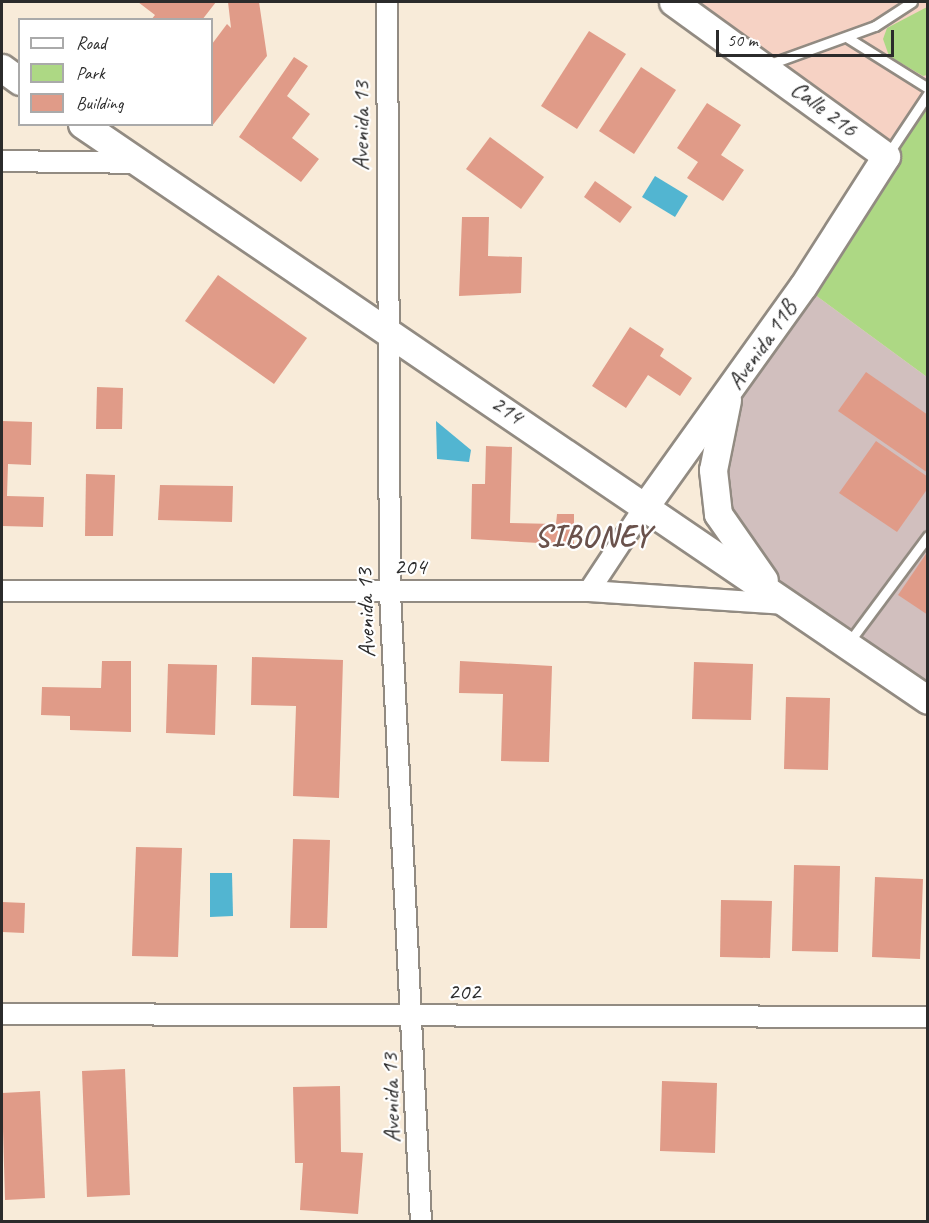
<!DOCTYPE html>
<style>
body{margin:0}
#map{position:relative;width:929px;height:1223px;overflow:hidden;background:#f8ebd9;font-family:Caveat,sans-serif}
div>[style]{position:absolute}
.built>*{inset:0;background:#f6d2c4}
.industrial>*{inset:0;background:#d1bfbe}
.green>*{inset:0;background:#add884}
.water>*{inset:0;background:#52b5d1}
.building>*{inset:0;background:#e09b88}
.roads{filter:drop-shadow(2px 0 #928b82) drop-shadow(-2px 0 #928b82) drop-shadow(0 2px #928b82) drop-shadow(0 -2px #928b82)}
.lane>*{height:9px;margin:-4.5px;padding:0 4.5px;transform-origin:4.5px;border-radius:4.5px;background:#fff}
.street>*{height:20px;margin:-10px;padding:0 10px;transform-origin:10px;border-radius:10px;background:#fff}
.secondary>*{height:27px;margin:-13.5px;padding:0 13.5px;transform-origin:13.5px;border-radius:13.5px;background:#fff}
span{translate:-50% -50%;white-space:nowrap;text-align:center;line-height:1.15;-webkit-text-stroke:4.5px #fff;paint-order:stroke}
.street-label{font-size:24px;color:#2b2b2b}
.district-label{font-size:30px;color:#6a524c;font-weight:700;letter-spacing:1.5px}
.frame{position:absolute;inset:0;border:3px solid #2b2b2b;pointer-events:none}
.legend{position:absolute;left:18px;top:18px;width:195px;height:108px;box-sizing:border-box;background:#fff;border:2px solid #aaa;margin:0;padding:8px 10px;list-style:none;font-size:18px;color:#2b2b2b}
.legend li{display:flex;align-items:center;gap:12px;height:30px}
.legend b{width:30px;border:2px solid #aaa}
.scale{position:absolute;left:716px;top:30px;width:178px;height:27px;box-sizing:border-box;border:3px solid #2b2b2b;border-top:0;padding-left:8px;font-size:18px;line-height:21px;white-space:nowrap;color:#2b2b2b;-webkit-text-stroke:4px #fff;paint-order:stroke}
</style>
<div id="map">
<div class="built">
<div style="clip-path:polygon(665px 2px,927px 2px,927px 377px,803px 286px,886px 156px)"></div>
</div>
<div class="industrial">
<div style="clip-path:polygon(803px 286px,927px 377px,927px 700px,783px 604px,718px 514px,728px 394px)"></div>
</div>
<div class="green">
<div style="clip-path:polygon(927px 7px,927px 75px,923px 76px,889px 56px,883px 39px,887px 28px)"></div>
<div style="clip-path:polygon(927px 99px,927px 377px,803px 286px)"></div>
</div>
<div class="water">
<div style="clip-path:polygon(655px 176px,688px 196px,675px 217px,642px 197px)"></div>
<div style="clip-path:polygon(436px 421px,471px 450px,469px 462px,437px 459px)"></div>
<div style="clip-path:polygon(210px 873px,232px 873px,233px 916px,210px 917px)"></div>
</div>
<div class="building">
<div style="clip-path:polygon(138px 2px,216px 2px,202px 20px,151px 20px,155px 15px)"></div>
<div style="clip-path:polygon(228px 2px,259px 2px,267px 56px,212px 126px,212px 44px,227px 24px,231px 28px)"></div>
<div style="clip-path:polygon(589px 31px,626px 54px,577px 129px,541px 106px)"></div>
<div style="clip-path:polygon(294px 57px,308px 66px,287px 96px,310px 114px,292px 138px,319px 159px,301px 182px,239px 137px)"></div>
<div style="clip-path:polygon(641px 67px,676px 90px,634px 154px,599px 131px)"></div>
<div style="clip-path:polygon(707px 103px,741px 125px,721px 155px,744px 170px,723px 201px,687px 178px,698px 162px,677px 148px)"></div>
<div style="clip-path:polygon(490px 137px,544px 177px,521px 209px,466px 169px)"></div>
<div style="clip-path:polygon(595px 181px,632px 207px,620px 223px,584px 197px)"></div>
<div style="clip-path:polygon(462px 217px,489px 217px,488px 256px,522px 257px,521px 293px,459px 296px)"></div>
<div style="clip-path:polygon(218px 275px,307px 338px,274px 384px,185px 321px)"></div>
<div style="clip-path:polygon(630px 327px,664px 349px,660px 356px,692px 378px,680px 396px,648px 375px,626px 408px,592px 386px)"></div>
<div style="clip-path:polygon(866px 372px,928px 415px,928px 473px,838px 411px)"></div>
<div style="clip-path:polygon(97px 387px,123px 388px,122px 429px,96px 429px)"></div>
<div style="clip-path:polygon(2px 421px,32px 422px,31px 465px,8px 464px,7px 496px,44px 497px,43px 527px,2px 526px)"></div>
<div style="clip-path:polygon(876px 441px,928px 477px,928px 488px,897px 532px,839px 493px)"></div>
<div style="clip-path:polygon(486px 446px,512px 447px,510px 523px,556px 524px,557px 514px,574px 514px,574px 545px,471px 539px,472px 484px,485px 484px)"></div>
<div style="clip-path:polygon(86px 474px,115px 475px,113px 536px,85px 536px)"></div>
<div style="clip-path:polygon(160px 485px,233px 486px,232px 522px,158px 520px)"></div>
<div style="clip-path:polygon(928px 551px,928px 615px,898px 595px)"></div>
<div style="clip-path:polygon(252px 657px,343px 660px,339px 798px,293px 796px,296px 706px,251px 705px)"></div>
<div style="clip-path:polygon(102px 661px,131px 661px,131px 732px,70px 730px,70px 716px,41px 715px,42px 687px,101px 688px)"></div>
<div style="clip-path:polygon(460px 661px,552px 666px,549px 762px,501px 761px,503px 694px,459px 693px)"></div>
<div style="clip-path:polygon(694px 662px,753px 664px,751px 720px,692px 719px)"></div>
<div style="clip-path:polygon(168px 664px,217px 665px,215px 735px,166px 733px)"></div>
<div style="clip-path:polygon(786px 697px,830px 698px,828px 770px,784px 769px)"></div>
<div style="clip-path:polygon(293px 839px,330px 840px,327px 928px,290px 928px)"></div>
<div style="clip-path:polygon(136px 847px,182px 848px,178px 957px,132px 956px)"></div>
<div style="clip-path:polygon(794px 865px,840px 866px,838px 952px,792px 951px)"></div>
<div style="clip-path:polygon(875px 877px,923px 879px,920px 959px,872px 957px)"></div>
<div style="clip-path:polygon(721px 900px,772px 901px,770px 958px,720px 957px)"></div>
<div style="clip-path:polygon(2px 902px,25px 903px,24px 933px,2px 932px)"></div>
<div style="clip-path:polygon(125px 1069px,130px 1195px,87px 1197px,82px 1071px)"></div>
<div style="clip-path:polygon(662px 1081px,717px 1083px,715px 1153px,660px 1151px)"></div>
<div style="clip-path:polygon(340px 1086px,341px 1152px,363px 1153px,358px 1214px,300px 1210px,303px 1163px,295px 1163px,293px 1087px)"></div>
<div style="clip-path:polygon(40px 1091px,45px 1198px,5px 1200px,2px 1093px)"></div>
</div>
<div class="roads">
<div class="lane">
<div style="left:848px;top:38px;width:94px;rotate:32deg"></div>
<div style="left:767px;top:65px;width:115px;rotate:-19.9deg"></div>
<div style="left:875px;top:26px;width:44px;rotate:-33deg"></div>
<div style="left:888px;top:154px;width:72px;rotate:-56.3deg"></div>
<div style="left:849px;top:642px;width:132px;rotate:-53.3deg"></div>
</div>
<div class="street">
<div style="left:387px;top:2px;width:591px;rotate:89.71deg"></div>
<div style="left:390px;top:593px;width:630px;rotate:87.18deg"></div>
<div style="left:2px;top:161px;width:135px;rotate:0.8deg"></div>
<div style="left:2px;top:591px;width:587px"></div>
<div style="left:589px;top:591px;width:194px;rotate:3.8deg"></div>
<div style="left:589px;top:591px;width:103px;rotate:-56.5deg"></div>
<div style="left:2px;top:1014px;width:926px;rotate:0.19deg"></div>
</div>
<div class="secondary">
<div style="left:2px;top:68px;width:22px;rotate:36deg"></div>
<div style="left:82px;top:124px;width:1023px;rotate:34.25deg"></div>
<div style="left:727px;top:400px;width:71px;rotate:101.3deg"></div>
<div style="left:713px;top:470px;width:44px;rotate:83.5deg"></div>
<div style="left:718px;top:514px;width:80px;rotate:55.1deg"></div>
<div style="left:646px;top:505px;width:269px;rotate:-54.4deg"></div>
<div style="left:803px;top:286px;width:154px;rotate:-57.4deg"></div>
<div style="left:886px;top:156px;width:263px;rotate:-144.1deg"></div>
</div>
</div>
<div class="street-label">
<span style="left:824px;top:109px;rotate:37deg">Calle 216</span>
<span style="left:361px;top:126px;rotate:-90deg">Avenida 13</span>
<span style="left:762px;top:345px;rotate:-55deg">Avenida 11B</span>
<span style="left:507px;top:410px;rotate:34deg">214</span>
<span style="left:410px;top:567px">204</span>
<span style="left:366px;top:613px;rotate:-92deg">Avenida 13</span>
<span style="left:464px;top:992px">202</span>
<span style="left:391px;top:1098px;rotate:-92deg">Avenida 13</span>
</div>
<div class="district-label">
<span style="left:593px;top:536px">SIBONEY</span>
</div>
<div class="frame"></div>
<ul class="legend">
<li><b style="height:8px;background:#fff"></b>Road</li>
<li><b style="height:16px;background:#add884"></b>Park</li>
<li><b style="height:16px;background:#e09b88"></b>Building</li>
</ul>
<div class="scale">50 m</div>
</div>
